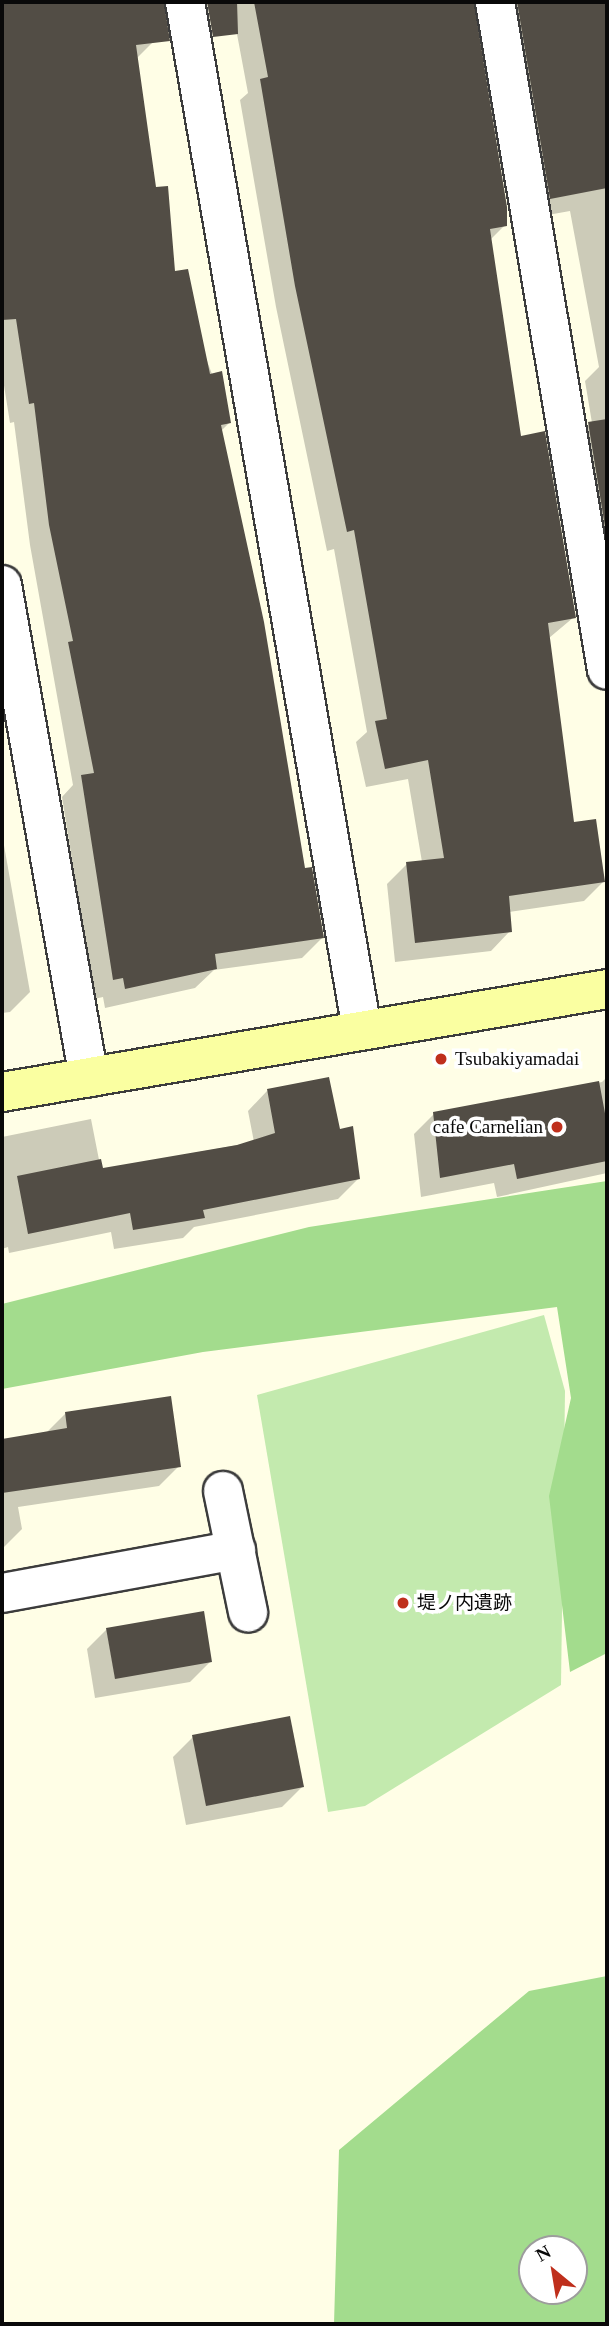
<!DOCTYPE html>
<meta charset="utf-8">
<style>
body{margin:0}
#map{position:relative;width:609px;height:2326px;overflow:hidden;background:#fffee6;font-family:"Times New Roman","Noto Sans JP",serif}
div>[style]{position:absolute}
.green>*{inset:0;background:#c3eaae}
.forest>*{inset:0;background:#a3dc8d}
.shadow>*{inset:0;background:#0003}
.building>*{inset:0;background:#524d45}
.roads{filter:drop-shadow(2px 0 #3c3c3c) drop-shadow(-2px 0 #3c3c3c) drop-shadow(0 2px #3c3c3c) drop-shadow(0 -2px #3c3c3c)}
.street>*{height:38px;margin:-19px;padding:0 19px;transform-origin:19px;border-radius:19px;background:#fff}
.secondary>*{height:38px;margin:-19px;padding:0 19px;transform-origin:19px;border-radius:19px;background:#faffa1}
.dots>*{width:19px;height:19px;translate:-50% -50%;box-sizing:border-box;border:4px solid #fff;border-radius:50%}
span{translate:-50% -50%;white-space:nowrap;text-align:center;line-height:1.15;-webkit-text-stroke:7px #fff;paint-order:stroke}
.poi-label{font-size:19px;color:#090909}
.left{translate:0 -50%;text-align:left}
.right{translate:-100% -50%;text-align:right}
.frame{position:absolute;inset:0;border:4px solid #090909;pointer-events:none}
.north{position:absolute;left:518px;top:2235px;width:70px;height:70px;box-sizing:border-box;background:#fff;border:2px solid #9d9d9d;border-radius:50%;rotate:330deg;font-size:19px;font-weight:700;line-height:28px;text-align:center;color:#090909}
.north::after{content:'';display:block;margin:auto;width:24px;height:32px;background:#bf2f1c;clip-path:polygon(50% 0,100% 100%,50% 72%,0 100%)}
</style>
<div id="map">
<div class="green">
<div style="clip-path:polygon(544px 1315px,565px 1391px,561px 1685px,365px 1806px,328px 1812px,257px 1395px)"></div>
</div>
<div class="forest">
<div style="clip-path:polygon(607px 1181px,607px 1653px,570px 1672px,549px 1496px,571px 1398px,557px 1307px,203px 1352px,2px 1389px,2px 1304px,309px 1227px)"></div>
<div style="clip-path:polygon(evenodd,607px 1976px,607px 2324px,334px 2324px,339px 2150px,529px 1991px,607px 1976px,532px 2249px,574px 2249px,574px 2291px,532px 2291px,532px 2249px)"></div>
</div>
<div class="shadow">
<div style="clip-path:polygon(29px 2px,148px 2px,153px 42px,136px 59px,154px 189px,174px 273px,230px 422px,221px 431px,303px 870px,322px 938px,302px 958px,214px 970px,195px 988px,105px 1008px,103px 997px,94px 999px,62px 797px,73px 785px,30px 545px,14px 422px,10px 423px,2px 373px,2px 6px)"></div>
<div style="clip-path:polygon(231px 2px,474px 2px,505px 225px,490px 240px,520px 438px,574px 617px,549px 638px,572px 824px,604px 881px,584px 901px,509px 912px,510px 931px,491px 951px,395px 962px,387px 884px,407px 864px,422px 862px,408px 779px,366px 787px,356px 742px,367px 732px,334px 549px,327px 551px,276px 307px,240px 100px,248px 93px)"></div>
<div style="clip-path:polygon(483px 2px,607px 2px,607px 595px,569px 444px,592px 423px,585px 381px,599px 367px,570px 211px,531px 218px)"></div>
<div style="clip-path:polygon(2px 834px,30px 992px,10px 1012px,2px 1013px)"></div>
<div style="clip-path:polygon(607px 1077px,607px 1173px,497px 1197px,494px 1183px,421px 1197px,414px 1134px,434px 1114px,602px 1082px)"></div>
<div style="clip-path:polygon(267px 1091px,338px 1131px,358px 1179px,338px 1199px,194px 1227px,183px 1238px,114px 1249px,111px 1232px,9px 1253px,8px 1247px,2px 1249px,2px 1137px,91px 1119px,101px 1170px,254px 1142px,248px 1111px)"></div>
<div style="clip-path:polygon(66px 1413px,179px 1466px,159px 1486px,18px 1507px,22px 1529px,2px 1549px,2px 1441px,46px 1433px)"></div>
<div style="clip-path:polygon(107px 1629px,210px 1662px,190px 1682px,95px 1698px,87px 1649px)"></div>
<div style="clip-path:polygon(193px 1737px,302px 1787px,282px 1807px,186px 1825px,173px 1757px)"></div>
</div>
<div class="building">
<div style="clip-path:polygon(2px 2px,164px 2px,170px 41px,136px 45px,156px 187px,168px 186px,175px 271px,188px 269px,210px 374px,222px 371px,231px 423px,221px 425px,264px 622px,305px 868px,312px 867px,324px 938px,215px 954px,217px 969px,125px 989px,123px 978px,113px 980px,81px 775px,94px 773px,68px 642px,73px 641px,49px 525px,34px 403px,29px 404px,16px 319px,2px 320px)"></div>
<div style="clip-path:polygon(207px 2px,237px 2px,238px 34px,213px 37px)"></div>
<div style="clip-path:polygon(254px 2px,474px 2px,507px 207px,507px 226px,490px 229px,521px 436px,545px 431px,576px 618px,548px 623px,574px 822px,596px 819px,605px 882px,509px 896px,512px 932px,415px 943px,406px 862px,444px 858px,428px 760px,385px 769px,375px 721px,387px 719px,354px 530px,347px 532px,295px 286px,260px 79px,268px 77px)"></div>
<div style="clip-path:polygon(517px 2px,607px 2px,607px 188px,550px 199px)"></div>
<div style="clip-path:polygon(607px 419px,607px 539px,588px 422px)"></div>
<div style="clip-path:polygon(329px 1077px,340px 1129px,353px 1126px,360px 1179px,203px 1210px,205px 1218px,133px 1230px,130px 1213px,28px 1234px,17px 1176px,101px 1159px,103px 1168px,237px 1145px,275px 1133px,267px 1089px)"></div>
<div style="clip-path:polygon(599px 1081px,607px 1124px,607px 1161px,517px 1179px,514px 1164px,440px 1178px,433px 1112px)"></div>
<div style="clip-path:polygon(171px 1396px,181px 1467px,2px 1493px,2px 1439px,67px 1428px,65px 1412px)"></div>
<div style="clip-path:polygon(204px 1611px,212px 1662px,115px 1679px,106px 1628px)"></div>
<div style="clip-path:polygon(290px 1716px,304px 1787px,206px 1806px,192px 1735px)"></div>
</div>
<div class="roads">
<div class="street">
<div style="left:185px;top:2px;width:1043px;rotate:80.23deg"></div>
<div style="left:495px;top:2px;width:677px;rotate:80.48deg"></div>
<div style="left:2px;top:585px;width:500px;rotate:80deg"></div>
<div style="left:223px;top:1491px;width:124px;rotate:78.3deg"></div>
<div style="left:2px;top:1593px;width:238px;rotate:-10.4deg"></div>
</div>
<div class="secondary">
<div style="left:2px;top:1092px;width:614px;rotate:-9.66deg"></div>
</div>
</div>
<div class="dots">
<div style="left:441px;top:1059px;background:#bf2f1c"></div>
<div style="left:557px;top:1127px;background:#bf2f1c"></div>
<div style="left:403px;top:1603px;background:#bf2f1c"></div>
</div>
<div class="poi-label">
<span class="left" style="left:455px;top:1059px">Tsubakiyamadai</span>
<span class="right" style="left:543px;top:1127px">cafe Carnelian</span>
<span class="left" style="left:417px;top:1603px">堤ノ内遺跡</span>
</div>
<div class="frame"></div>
<div class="north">N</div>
</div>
